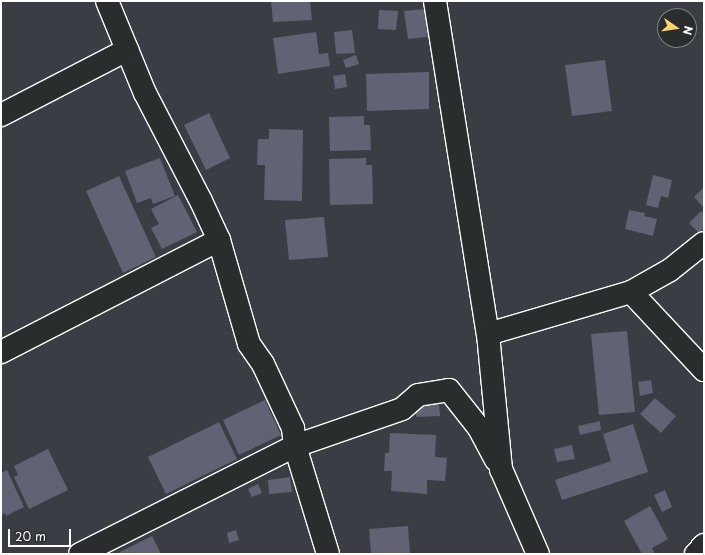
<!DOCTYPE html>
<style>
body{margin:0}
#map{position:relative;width:705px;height:555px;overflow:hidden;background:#3a3d43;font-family:"Playpen Sans",sans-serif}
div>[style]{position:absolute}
.building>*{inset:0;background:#616274}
.roads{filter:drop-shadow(1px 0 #fff) drop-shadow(-1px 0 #fff) drop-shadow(0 1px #fff) drop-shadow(0 -1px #fff)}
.minor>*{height:22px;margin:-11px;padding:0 11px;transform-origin:11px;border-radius:11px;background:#2a2d2e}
span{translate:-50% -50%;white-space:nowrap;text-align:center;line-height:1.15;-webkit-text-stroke:3px #2a2d2e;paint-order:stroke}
.frame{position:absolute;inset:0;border:2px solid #fff;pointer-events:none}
.north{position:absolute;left:657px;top:8px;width:40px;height:40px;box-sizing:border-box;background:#2a2d2e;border:1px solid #7f8182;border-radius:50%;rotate:103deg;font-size:11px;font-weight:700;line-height:16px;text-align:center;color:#fff}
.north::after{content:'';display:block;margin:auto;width:14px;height:18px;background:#ffd166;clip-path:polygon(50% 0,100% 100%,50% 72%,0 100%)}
.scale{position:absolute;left:8px;top:529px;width:63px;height:18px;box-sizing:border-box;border:2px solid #fff;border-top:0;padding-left:5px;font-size:12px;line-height:14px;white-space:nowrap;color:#fff;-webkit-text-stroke:3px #2a2d2e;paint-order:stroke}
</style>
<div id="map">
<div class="building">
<div style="clip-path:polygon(271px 1px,310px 1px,312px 20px,273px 22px)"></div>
<div style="clip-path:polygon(425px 9px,428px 37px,408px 39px,404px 11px)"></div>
<div style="clip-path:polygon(379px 10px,398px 11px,396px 30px,378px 29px)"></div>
<div style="clip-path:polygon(352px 30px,355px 53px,336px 54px,334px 32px)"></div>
<div style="clip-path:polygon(316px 32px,319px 54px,328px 53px,330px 66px,278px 74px,273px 38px)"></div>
<div style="clip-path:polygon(356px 55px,359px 64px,346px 68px,343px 60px)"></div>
<div style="clip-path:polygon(605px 60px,612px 111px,572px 116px,565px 65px)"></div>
<div style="clip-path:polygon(429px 72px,429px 109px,367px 111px,366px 74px)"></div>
<div style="clip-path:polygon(345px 74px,347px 87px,335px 89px,333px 76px)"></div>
<div style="clip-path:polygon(209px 113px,230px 158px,206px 170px,184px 125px)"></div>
<div style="clip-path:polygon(364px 116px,364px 125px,370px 125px,371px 150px,330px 151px,329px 117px)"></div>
<div style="clip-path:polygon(269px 129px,303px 130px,302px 201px,264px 200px,265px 165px,257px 165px,258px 139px,269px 139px)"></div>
<div style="clip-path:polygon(160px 158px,175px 196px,153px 204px,151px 198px,137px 203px,125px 171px)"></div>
<div style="clip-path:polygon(366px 158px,366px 165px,372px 165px,373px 204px,330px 205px,329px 159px)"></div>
<div style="clip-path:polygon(653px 175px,672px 180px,668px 198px,661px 196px,658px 208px,646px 205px)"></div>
<div style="clip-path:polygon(119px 176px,156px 257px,123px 273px,86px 191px)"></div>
<div style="clip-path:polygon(704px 187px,704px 208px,694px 197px)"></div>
<div style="clip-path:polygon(178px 195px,197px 232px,162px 249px,151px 228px,159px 224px,151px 209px)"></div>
<div style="clip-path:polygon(629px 210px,645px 213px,644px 216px,657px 219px,653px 236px,625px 229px)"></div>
<div style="clip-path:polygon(701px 211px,704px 214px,704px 228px,699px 233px,689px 223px)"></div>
<div style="clip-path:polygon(324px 217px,328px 257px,289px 260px,285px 220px)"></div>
<div style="clip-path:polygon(627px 331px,635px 412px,599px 415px,591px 334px)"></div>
<div style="clip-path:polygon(651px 380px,653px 393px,640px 396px,638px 382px)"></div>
<div style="clip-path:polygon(655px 398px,676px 416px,661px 433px,640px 414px)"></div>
<div style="clip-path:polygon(265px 400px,281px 435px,239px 455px,223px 420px)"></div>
<div style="clip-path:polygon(415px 402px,439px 402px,440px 416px,416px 417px)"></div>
<div style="clip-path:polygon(600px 421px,601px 430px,580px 435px,578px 426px)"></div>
<div style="clip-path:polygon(219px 422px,237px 459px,166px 494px,148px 457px)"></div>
<div style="clip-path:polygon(633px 424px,648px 472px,562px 500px,555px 480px,611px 461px,603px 434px)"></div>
<div style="clip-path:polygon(390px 433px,436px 435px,435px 457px,447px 458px,445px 481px,427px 480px,427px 494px,391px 491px,392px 471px,384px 471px,385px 453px,389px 453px)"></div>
<div style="clip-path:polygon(572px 445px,575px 459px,557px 462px,554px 449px)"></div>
<div style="clip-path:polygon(48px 449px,68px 490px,29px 509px,14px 477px,18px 475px,14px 466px)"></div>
<div style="clip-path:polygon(7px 470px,24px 507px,6px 516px,5px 513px,1px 515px,1px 473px)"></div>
<div style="clip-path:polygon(290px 477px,292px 492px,269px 494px,268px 480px)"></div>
<div style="clip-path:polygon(258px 484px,262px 493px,252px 497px,248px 489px)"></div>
<div style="clip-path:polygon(665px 490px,672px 507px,662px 512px,654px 495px)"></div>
<div style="clip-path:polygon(650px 506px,668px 539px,652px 548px,655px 554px,642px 554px,624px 521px)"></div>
<div style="clip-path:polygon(408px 526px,410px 554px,371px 554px,369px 529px)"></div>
<div style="clip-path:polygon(236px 530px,239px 540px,229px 543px,227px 533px)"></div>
<div style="clip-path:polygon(152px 536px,161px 554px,116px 554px)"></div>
</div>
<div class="roads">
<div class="minor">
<div style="left:107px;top:1px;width:100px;rotate:67.6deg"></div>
<div style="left:145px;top:93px;width:122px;rotate:62.6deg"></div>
<div style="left:201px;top:201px;width:43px;rotate:65.2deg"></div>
<div style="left:219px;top:240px;width:108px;rotate:73.9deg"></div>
<div style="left:249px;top:344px;width:24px;rotate:55deg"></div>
<div style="left:263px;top:364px;width:71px;rotate:64.9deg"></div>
<div style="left:293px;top:428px;width:18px;rotate:84deg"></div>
<div style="left:295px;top:446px;width:113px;rotate:73deg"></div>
<div style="left:435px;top:1px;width:337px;rotate:81deg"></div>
<div style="left:488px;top:334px;width:136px;rotate:84.5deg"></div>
<div style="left:501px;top:469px;width:93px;rotate:66.5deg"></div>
<div style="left:1px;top:115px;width:142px;rotate:-27.3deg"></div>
<div style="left:631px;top:292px;width:107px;rotate:46.9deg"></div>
<div style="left:488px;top:334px;width:149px;rotate:-16.4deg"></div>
<div style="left:631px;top:292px;width:45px;rotate:-29.4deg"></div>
<div style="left:670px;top:270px;width:43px;rotate:-38.5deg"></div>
<div style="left:1px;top:352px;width:245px;rotate:-27.2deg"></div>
<div style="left:80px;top:554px;width:241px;rotate:-26.7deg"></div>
<div style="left:295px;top:446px;width:113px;rotate:-19.1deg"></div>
<div style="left:402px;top:409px;width:21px;rotate:-41deg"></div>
<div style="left:418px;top:395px;width:31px;rotate:-9deg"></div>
<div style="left:449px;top:390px;width:48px;rotate:51.7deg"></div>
<div style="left:479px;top:428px;width:36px;rotate:62deg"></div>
<div style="left:696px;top:554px;width:12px;rotate:-48deg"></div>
</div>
</div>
<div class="frame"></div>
<div class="north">N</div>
<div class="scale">20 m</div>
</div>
